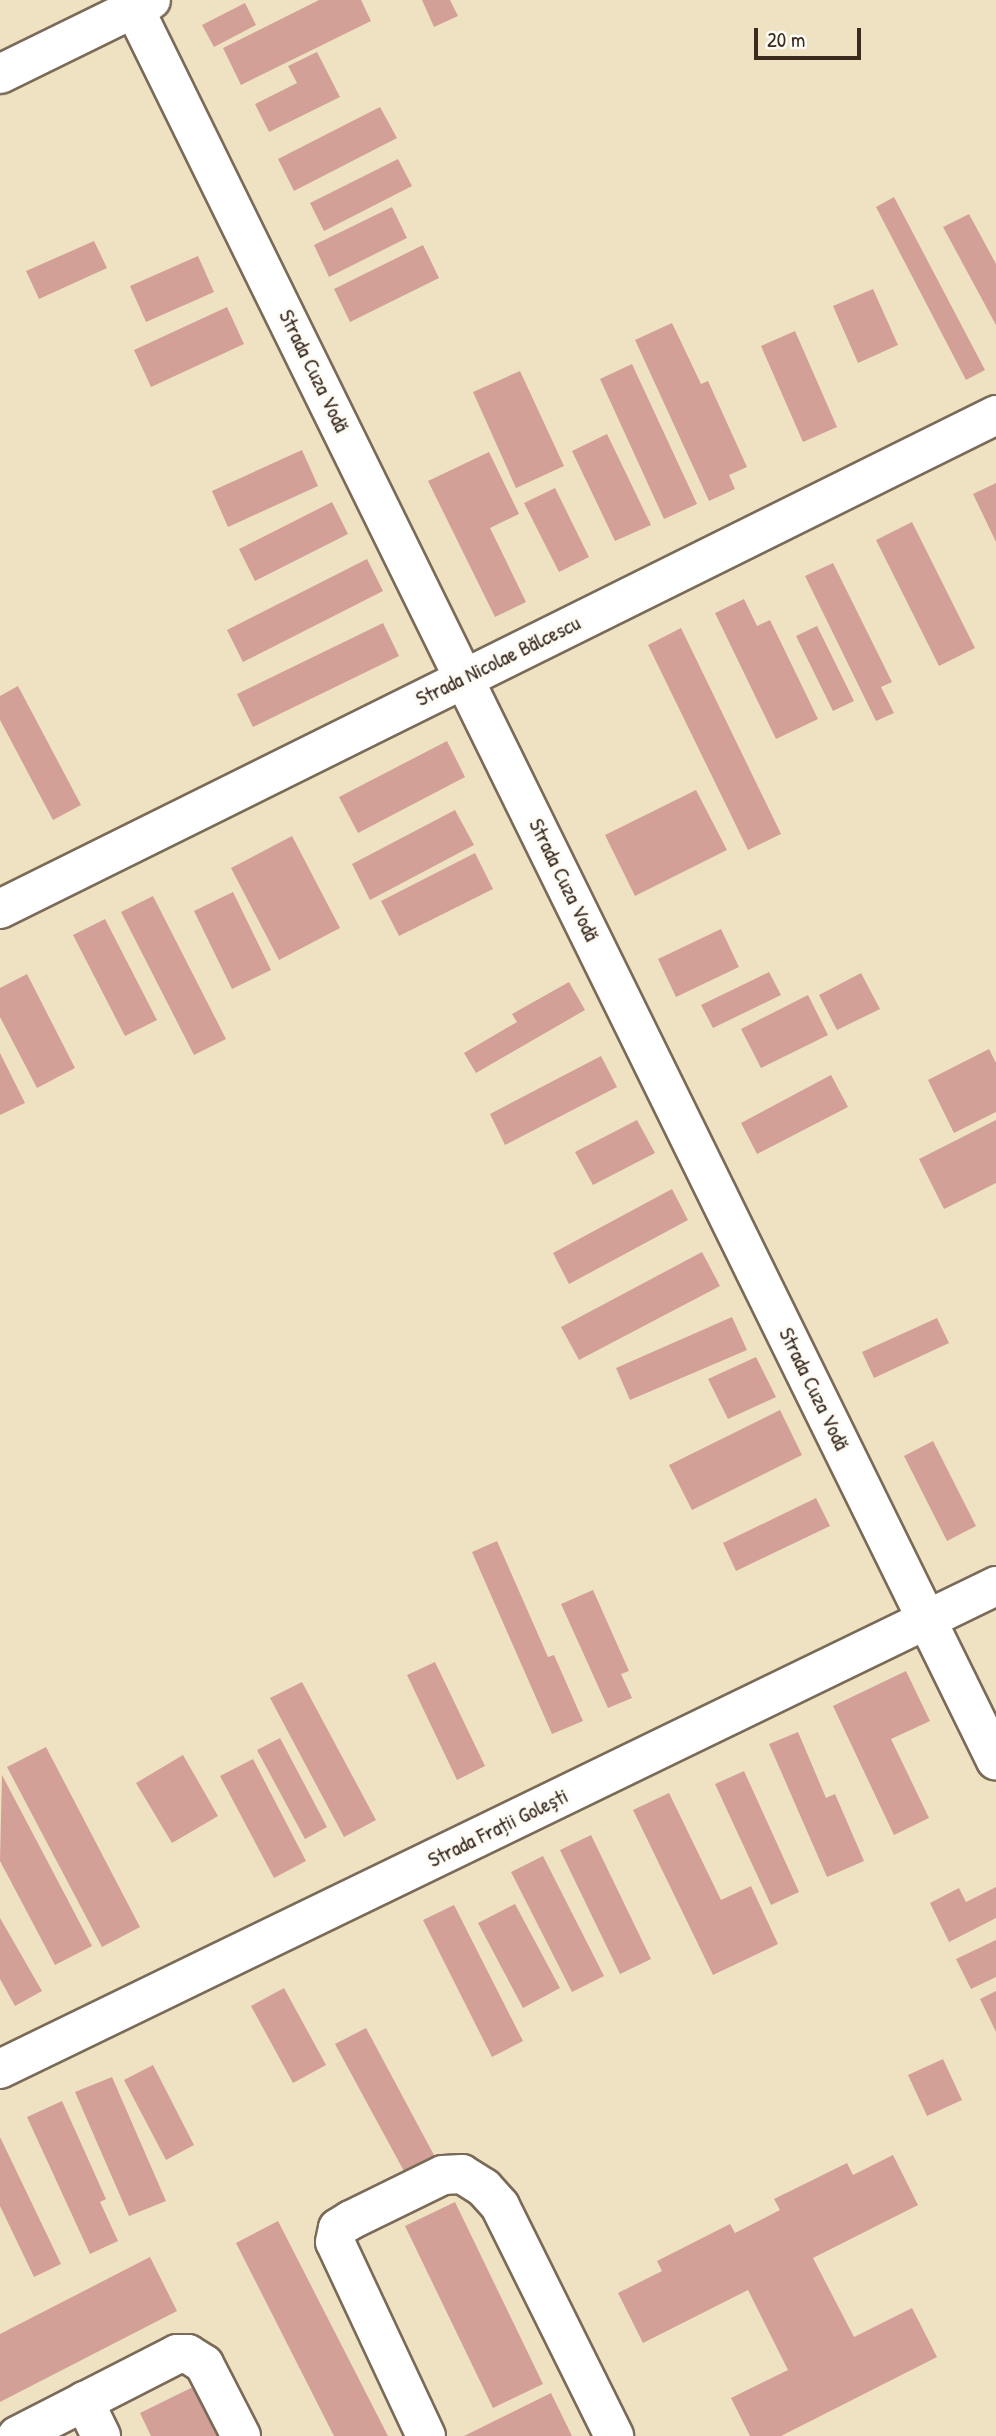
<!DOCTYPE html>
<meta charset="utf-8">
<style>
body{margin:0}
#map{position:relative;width:996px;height:2436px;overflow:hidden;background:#efe2c3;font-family:"Patrick Hand",sans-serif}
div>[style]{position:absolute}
.building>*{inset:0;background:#d3a097}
.roads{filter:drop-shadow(2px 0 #7a6a58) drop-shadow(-2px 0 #7a6a58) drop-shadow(0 2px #7a6a58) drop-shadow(0 -2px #7a6a58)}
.minor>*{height:38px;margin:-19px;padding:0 19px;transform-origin:19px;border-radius:19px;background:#fff}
span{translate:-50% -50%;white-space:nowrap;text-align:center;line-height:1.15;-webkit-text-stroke:7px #fdfcf7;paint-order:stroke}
.street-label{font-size:21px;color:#3b2a1e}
.scale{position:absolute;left:754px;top:28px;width:107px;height:32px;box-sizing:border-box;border:4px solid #3b2a1e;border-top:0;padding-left:9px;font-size:21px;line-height:24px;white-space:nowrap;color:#3b2a1e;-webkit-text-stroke:5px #fdfcf7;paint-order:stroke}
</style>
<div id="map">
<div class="building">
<div style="clip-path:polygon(319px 0,361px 0,371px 21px,241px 85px,223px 48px)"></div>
<div style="clip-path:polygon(422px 0,450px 0,458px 16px,434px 27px)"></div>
<div style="clip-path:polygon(245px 3px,256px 25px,214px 47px,202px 25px)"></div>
<div style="clip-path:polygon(317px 52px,340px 97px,269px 132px,255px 104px,297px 83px,288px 66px)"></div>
<div style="clip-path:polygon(380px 107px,397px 138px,294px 191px,278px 159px)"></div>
<div style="clip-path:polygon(398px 159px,412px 186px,324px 231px,310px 203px)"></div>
<div style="clip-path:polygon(894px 197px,985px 370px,966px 380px,876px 207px)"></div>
<div style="clip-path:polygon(392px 207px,407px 238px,329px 277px,314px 245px)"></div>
<div style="clip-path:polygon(969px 214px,996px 264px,996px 325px,943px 227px)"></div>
<div style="clip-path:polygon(94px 241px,107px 268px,39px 299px,26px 271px)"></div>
<div style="clip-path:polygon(423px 245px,439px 278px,350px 322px,334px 289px)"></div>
<div style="clip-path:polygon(198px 256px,214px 292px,146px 322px,130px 286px)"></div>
<div style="clip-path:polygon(873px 289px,898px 345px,858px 363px,833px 306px)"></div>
<div style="clip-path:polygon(227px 307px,244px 344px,151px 387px,134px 350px)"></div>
<div style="clip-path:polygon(672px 323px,701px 384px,708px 381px,747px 467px,729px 475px,735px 489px,709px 501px,635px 340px)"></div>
<div style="clip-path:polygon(795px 331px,837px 427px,803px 442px,761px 346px)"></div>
<div style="clip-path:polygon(632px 364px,697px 504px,664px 519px,600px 379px)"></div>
<div style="clip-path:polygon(520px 371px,564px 466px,516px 488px,473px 392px)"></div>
<div style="clip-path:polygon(607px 434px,651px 525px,615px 541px,572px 451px)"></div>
<div style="clip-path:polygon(302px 450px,318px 486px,228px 527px,212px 491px)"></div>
<div style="clip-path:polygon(489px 452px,519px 514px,490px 528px,526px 602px,495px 617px,428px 481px)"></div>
<div style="clip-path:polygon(996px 483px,996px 542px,973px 494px)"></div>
<div style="clip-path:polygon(555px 488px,589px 557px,559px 572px,524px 503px)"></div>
<div style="clip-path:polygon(332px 502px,348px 534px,255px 581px,239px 549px)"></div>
<div style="clip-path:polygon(912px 522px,975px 648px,939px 666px,876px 540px)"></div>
<div style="clip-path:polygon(367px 559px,383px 591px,243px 662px,227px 630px)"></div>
<div style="clip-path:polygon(833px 563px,892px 682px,881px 687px,894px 713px,876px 721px,805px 576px)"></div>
<div style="clip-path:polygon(744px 599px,757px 626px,770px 620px,818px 719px,776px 739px,715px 613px)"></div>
<div style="clip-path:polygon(383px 623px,399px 656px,253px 727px,237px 694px)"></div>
<div style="clip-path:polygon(817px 626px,854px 701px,833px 711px,796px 636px)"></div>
<div style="clip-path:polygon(681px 628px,781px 834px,748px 850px,648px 645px)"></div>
<div style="clip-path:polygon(18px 686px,81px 805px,53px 820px,0 720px,0 696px)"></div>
<div style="clip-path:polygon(447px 741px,465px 777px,358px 833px,339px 797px)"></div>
<div style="clip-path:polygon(696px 790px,727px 850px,635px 896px,605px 835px)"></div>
<div style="clip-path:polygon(455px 810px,474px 845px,370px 900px,352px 864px)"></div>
<div style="clip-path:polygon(292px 836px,340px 928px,279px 960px,231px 868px)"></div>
<div style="clip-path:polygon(475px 853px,493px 889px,399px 936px,381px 901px)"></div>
<div style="clip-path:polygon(233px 892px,271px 970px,232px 989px,194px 911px)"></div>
<div style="clip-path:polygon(153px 896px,226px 1039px,194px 1055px,121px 912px)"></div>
<div style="clip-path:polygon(105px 919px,157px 1020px,125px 1036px,73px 935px)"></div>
<div style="clip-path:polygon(721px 929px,739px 967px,676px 997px,658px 959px)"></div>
<div style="clip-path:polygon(769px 972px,781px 995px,713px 1028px,701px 1005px)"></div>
<div style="clip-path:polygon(861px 973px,880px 1009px,837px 1030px,819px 995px)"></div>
<div style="clip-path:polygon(27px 974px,75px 1068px,37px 1088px,0 1017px,0 988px)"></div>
<div style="clip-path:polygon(569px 982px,585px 1010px,476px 1073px,464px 1053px,517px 1022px,512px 1014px)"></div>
<div style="clip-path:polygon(808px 995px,828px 1035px,761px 1068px,741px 1029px)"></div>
<div style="clip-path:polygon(989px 1049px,996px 1063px,996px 1112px,954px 1133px,928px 1080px)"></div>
<div style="clip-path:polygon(0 1053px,25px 1103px,0 1115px)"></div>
<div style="clip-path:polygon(601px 1056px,617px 1087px,505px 1145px,490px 1114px)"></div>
<div style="clip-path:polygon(831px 1075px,848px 1107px,757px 1154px,741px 1123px)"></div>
<div style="clip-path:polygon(637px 1120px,655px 1153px,593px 1185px,575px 1152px)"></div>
<div style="clip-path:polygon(996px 1120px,996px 1183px,944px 1209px,919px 1159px)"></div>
<div style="clip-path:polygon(672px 1189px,688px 1220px,569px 1284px,553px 1253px)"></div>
<div style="clip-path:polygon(702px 1252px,720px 1286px,579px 1360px,561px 1327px)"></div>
<div style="clip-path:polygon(732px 1317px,747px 1350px,630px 1400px,616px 1368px)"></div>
<div style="clip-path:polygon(937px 1318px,949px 1343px,874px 1378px,862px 1352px)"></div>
<div style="clip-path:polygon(756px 1357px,776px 1397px,728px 1419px,708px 1379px)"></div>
<div style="clip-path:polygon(780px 1410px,802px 1455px,692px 1510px,669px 1465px)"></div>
<div style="clip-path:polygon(933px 1441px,976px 1526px,947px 1541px,904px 1456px)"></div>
<div style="clip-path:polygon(816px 1498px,830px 1526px,736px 1571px,723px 1543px)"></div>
<div style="clip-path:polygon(497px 1541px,548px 1657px,554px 1655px,583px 1721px,552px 1734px,472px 1552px)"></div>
<div style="clip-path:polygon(593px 1590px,629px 1671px,621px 1674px,632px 1698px,608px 1708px,561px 1604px)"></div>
<div style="clip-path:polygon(435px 1662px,485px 1766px,457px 1780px,407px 1675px)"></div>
<div style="clip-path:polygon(906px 1671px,930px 1721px,891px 1739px,929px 1818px,894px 1835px,833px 1706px)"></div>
<div style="clip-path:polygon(302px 1682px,376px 1820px,344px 1837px,270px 1698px)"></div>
<div style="clip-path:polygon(798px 1732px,826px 1798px,835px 1794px,864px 1861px,827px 1877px,769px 1744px)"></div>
<div style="clip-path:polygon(280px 1738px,327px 1827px,305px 1839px,257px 1750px)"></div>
<div style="clip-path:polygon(46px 1747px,140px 1927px,102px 1947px,7px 1767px)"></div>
<div style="clip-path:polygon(183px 1755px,218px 1816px,172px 1843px,136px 1783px)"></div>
<div style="clip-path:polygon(253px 1759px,306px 1861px,274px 1878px,220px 1776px)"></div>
<div style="clip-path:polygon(744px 1771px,799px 1892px,771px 1905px,715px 1784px)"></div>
<div style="clip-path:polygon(2px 1775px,92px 1946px,55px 1965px,0 1861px)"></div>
<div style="clip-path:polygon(669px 1793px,721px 1900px,751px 1886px,778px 1944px,713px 1975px,633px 1810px)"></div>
<div style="clip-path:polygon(591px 1835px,651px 1959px,620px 1974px,560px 1850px)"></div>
<div style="clip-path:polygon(543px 1856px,604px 1976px,572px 1992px,511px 1872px)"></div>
<div style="clip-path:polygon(996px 1887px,996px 1918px,949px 1942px,930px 1903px,959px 1888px,966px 1902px)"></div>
<div style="clip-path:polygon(515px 1904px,560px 1988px,523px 2008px,478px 1923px)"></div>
<div style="clip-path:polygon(454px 1905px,523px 2041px,492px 2057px,423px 1920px)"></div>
<div style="clip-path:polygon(0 1918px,42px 1991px,15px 2006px,0 1979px)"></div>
<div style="clip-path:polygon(996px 1940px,996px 1977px,971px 1989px,956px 1959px)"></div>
<div style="clip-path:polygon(284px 1988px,326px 2065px,293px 2083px,251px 2006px)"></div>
<div style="clip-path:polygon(996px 1991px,996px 2032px,980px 1999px)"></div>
<div style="clip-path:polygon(366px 2028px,435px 2157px,405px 2173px,335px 2044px)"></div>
<div style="clip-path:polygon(943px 2059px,962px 2100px,927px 2116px,908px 2075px)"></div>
<div style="clip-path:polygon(153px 2065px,194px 2145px,166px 2160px,124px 2080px)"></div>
<div style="clip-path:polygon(112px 2077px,166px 2201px,129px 2216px,75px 2092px)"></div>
<div style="clip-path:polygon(62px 2101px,106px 2199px,100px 2202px,118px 2241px,90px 2254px,27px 2117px)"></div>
<div style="clip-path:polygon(0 2137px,61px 2264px,34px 2277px,0 2206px)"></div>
<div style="clip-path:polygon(893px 2155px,918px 2205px,813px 2258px,854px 2337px,912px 2308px,937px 2357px,781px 2436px,750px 2436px,731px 2398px,788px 2370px,748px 2290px,643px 2343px,618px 2293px,662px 2271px,657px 2261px,730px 2224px,735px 2233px,780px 2210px,774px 2199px,847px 2163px,853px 2175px)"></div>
<div style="clip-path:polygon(455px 2202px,543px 2384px,493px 2408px,405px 2226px)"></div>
<div style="clip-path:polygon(278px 2221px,388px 2436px,334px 2436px,236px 2243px)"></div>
<div style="clip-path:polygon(150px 2257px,177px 2311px,0 2402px,0 2334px)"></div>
<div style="clip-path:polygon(195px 2386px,219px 2436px,151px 2436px,140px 2413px)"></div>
<div style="clip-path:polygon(551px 2393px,572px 2436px,464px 2436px)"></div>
</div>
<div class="roads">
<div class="minor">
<div style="left:130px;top:0;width:1962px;rotate:63.81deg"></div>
<div style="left:0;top:74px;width:168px;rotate:-26.1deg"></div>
<div style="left:0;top:909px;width:1112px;rotate:-26.38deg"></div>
<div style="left:0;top:2069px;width:1107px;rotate:-25.87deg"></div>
<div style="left:84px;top:2401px;width:39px;rotate:64deg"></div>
<div style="left:17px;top:2436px;width:180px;rotate:-27.1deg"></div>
<div style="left:177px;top:2354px;width:11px"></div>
<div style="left:188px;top:2354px;width:19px;rotate:32deg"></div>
<div style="left:204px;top:2364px;width:81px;rotate:62.8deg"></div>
<div style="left:426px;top:2436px;width:214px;rotate:-115.1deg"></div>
<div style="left:335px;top:2242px;width:14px;rotate:-78deg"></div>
<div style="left:338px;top:2228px;width:15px;rotate:-32deg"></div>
<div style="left:351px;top:2220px;width:102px;rotate:-26.1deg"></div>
<div style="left:443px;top:2175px;width:19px;rotate:-3deg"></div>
<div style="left:462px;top:2174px;width:26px;rotate:32deg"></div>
<div style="left:484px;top:2188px;width:24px;rotate:48deg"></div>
<div style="left:500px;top:2206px;width:257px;rotate:63.6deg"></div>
</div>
</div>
<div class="street-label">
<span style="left:314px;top:371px;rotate:64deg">Strada Cuza Vodă</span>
<span style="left:498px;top:661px;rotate:-26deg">Strada Nicolae Bălcescu</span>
<span style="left:564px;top:880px;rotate:64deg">Strada Cuza Vodă</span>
<span style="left:814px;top:1389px;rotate:64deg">Strada Cuza Vodă</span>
<span style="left:498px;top:1828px;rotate:-26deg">Strada Frații Golești</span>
</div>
<div class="scale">20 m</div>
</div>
